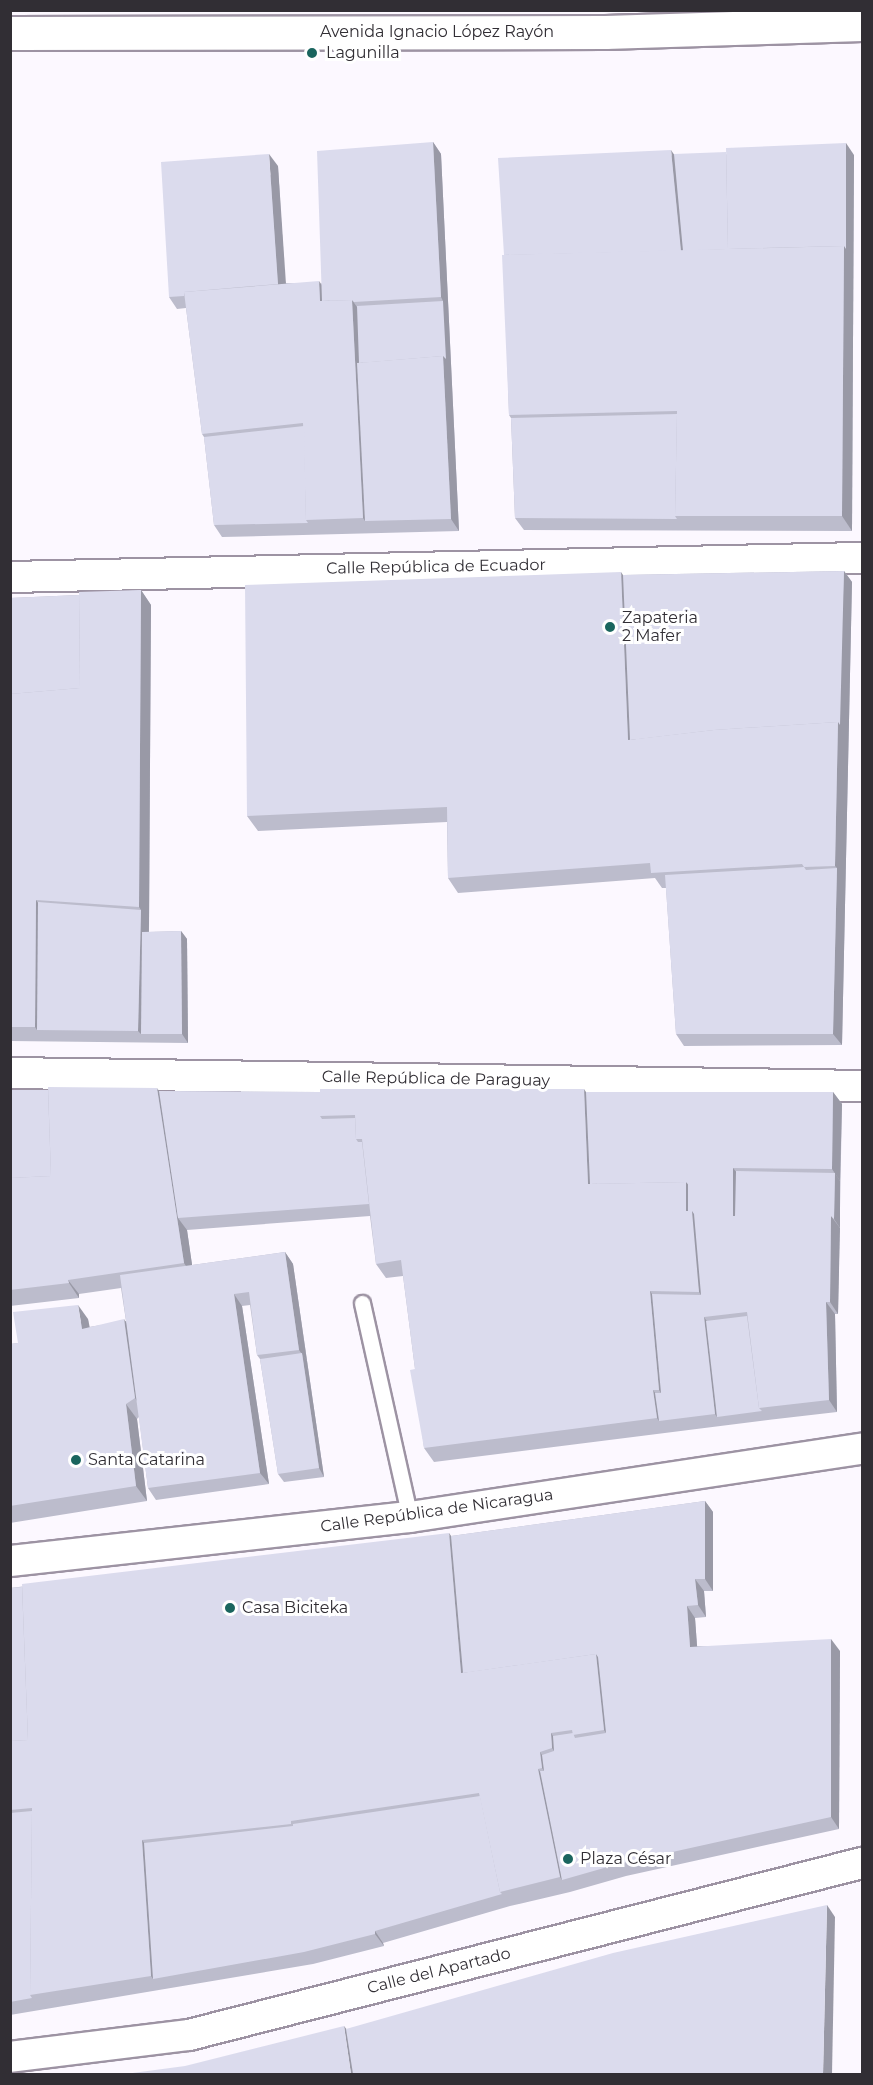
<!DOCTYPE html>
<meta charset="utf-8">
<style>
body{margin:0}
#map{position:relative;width:873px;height:2085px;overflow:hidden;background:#fcf8ff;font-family:Montserrat,sans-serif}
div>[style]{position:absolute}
.roads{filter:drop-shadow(2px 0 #9d93a3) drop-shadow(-2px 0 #9d93a3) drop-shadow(0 2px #9d93a3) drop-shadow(0 -2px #9d93a3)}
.lane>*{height:15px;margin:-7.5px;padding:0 7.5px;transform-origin:7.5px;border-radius:7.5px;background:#fff}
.street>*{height:30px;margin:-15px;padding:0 15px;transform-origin:15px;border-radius:15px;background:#fff}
.primary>*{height:33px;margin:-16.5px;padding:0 16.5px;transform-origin:16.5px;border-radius:16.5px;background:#fff}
.wall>*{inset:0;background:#bcbccc}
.shaded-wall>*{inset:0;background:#9999a6}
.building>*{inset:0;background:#dbdbed}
.dots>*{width:16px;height:16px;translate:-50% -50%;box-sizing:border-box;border:3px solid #fff;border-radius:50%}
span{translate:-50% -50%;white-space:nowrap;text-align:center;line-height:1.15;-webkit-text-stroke:6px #fff;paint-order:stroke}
.street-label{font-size:16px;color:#312e34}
.poi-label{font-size:16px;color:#312e34}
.left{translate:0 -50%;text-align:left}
.frame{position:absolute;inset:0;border:12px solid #312e34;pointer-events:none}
</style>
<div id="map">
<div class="roads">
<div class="lane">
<div style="left:362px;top:1303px;width:219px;rotate:77.4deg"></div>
</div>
<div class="street">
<div style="left:10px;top:577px;width:852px;rotate:-1.28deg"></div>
<div style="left:10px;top:1073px;width:852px;rotate:0.87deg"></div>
<div style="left:10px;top:1561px;width:402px;rotate:-6.3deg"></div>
<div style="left:410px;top:1517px;width:457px;rotate:-8.6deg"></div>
<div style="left:10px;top:2057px;width:180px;rotate:-7deg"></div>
<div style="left:189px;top:2035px;width:695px;rotate:-14.34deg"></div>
</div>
<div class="primary">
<div style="left:10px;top:33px;width:595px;rotate:-0.1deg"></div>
<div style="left:605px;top:32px;width:257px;rotate:-1.8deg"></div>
</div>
</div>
<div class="wall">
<div style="clip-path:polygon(433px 142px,441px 154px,459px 531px,222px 537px,214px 525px,204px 437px,202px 434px,186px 308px,177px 309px,169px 297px,278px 166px,285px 283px,321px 284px)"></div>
<div style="clip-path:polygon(674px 154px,854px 155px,852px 531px,524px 530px,515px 518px,511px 418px,509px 415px,504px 255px)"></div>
<div style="clip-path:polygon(844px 571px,852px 582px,842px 1045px,684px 1046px,676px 1034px,666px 888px,662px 888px,655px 878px,458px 893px,448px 878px,447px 822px,258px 831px,247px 816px,623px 575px)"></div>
<div style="clip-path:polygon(141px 590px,151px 605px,149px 932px,181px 931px,187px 939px,188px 1043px,10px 1041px,10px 598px,79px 595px)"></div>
<div style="clip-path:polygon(10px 1090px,320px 1092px,833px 1092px,842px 1104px,838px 1314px,835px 1314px,837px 1412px,768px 1420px,434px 1462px,424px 1448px,415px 1369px,403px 1276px,386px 1278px,376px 1264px,370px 1216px,187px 1230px,192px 1265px,285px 1252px,293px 1264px,324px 1477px,284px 1482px,278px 1474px,260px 1359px,257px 1355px,250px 1305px,242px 1306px,269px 1484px,156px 1500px,148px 1488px,139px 1417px,137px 1419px,147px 1501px,10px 1523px,10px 1344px,18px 1343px,88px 1319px,89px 1327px,126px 1321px,121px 1288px,79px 1294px,79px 1298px,10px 1306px)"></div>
<div style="clip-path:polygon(705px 1501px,713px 1512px,713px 1591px,704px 1591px,706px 1617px,695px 1618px,697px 1646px,840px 1651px,839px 1829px,626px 1876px,570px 1892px,510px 1906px,383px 1943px,384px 1946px,313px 1964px,10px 2015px,10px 1588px,451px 1536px)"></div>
</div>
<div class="shaded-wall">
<div style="clip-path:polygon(433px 142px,441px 154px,459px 531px,451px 519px,443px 356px,443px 301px,441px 297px)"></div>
<div style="clip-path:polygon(846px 143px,854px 155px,852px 531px,842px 516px,844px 246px)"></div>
<div style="clip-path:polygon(671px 150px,679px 162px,688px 257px,681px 254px)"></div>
<div style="clip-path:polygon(269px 154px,278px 166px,287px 299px,278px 287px)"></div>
<div style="clip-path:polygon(319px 281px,329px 295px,330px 304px,320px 301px)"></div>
<div style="clip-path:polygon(352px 300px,362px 314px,365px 521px,363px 518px)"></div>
<div style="clip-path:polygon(844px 571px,852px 582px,842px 1045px,833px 1034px,837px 868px,835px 866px,838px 722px)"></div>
<div style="clip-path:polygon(621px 572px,631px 587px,638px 742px,628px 740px)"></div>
<div style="clip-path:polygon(141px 590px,151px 605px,149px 922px,147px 1034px,141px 1034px,138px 1031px,141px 910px,139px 907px)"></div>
<div style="clip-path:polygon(36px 900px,46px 914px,37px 1030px,35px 1027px)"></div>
<div style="clip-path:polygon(181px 931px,187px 939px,188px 1043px,182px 1034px)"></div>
<div style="clip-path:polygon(157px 1088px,167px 1102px,178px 1218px,187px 1230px,194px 1278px,184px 1263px)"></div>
<div style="clip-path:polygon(584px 1089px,594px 1104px,597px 1187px,588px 1184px)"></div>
<div style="clip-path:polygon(833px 1092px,842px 1104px,840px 1181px,832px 1169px)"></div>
<div style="clip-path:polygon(733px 1168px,742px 1179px,741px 1219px,733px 1216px)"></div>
<div style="clip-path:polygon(835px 1173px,840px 1181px,840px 1228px,834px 1219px)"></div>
<div style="clip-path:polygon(686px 1182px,697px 1196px,709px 1306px,699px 1292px,686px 1211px)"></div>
<div style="clip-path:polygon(831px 1216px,840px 1228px,838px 1314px,830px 1302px)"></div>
<div style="clip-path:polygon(285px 1252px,293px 1264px,307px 1361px,299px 1350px)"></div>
<div style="clip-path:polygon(68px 1280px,79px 1294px,79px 1298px,69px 1283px)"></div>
<div style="clip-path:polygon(650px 1291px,660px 1306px,669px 1405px,659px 1390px)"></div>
<div style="clip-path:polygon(234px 1294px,242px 1306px,269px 1484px,260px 1473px)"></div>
<div style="clip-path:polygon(826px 1302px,835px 1314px,837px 1412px,829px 1400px)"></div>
<div style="clip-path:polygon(78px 1305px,88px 1319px,93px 1343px,82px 1329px)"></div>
<div style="clip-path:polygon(704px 1317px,712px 1329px,717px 1417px,715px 1414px)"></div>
<div style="clip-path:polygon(124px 1319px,134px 1334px,145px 1413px,135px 1398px)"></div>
<div style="clip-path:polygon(302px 1353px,307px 1361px,324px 1477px,319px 1468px)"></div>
<div style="clip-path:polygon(653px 1390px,664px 1405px,659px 1421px,657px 1418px)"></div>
<div style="clip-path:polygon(126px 1404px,137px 1419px,147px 1501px,136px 1486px)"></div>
<div style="clip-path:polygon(705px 1501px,713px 1512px,713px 1591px,705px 1579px)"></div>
<div style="clip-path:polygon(449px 1533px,460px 1548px,470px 1675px,461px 1673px)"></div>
<div style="clip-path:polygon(695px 1579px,704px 1591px,706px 1617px,698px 1605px)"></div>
<div style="clip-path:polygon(687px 1606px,695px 1618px,698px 1659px,690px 1647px)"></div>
<div style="clip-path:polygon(831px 1639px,840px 1651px,839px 1829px,831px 1817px)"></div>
<div style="clip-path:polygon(596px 1654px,607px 1669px,614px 1744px,604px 1730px)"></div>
<div style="clip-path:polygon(551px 1733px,561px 1748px,563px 1763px,552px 1748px)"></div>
<div style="clip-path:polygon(540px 1752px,550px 1767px,553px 1783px,542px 1768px)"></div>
<div style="clip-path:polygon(538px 1769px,549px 1783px,562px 1880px,560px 1877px)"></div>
<div style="clip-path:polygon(142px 1840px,152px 1854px,153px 1979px,151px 1976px)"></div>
<div style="clip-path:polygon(827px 1905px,835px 1917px,832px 2074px,823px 2074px)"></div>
<div style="clip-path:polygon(375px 1931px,383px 1943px,384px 1946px,375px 1934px)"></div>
<div style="clip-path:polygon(344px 2026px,355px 2040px,359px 2074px,351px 2074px)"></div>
</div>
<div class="building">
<div style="clip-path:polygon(433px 142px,441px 297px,354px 302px,352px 300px,322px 301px,317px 151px)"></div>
<div style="clip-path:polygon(846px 143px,846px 249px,844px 246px,728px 249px,726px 148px)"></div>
<div style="clip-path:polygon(671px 150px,681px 251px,504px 255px,498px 158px)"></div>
<div style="clip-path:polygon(726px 152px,728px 249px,683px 251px,674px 154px)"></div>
<div style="clip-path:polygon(269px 154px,278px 284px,184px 292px,184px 296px,169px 297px,161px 162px)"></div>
<div style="clip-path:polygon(844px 246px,842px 516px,675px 516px,677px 411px,509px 415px,502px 255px)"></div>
<div style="clip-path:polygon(319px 281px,320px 301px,352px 300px,363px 518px,306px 520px,303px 423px,202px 434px,184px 292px)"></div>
<div style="clip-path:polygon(443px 301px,446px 359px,443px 356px,359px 363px,357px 306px)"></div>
<div style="clip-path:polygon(443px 356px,451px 519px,365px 521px,357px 363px)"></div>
<div style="clip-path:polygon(677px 414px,675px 516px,677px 519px,515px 518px,511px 418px)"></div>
<div style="clip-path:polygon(304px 426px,306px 520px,308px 523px,214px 525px,204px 437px)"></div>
<div style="clip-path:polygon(844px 571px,840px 725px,838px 722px,714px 730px,630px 740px,623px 575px)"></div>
<div style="clip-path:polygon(621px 572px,628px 740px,714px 730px,838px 722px,835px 866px,804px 867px,802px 864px,651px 873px,650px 863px,448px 878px,447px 807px,247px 816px,245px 585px)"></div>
<div style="clip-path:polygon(141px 590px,139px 907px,36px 900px,35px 1027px,10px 1027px,10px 694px,80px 688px,79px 592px)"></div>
<div style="clip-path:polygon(79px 595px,80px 688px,10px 694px,10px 598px)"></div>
<div style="clip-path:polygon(804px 867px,806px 870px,837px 868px,833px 1034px,676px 1034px,665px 875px)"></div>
<div style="clip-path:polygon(38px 902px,141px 910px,138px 1031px,37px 1030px)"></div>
<div style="clip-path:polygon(181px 931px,182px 1034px,141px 1034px,142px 932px)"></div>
<div style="clip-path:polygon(48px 1087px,157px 1088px,184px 1263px,68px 1280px,69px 1283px,10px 1290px,10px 1178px,51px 1176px)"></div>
<div style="clip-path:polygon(320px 1089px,584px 1089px,588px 1184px,686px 1182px,686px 1211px,692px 1211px,699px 1292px,650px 1291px,659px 1390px,653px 1390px,657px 1418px,424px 1448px,410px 1370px,415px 1369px,401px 1260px,376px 1264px,362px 1139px,356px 1139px,355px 1115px,320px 1116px)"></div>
<div style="clip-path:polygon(10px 1090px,48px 1090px,51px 1176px,10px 1178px)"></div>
<div style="clip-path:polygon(159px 1091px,320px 1092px,320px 1116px,322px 1119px,355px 1118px,356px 1139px,358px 1142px,362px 1142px,369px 1204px,178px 1218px)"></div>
<div style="clip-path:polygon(586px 1092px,833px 1092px,832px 1169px,733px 1168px,733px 1216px,831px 1216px,830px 1302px,826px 1302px,829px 1400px,759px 1408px,747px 1312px,704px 1317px,715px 1414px,659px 1421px,655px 1393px,661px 1393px,652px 1294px,701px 1295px,694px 1214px,692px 1211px,688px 1211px,688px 1184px,686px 1182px,590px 1184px)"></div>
<div style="clip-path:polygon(736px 1171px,835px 1173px,834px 1219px,831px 1216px,735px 1216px)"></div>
<div style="clip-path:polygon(285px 1252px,299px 1350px,257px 1355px,249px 1292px,234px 1294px,260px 1473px,148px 1488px,120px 1275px)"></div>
<div style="clip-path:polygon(78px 1305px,82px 1329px,124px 1319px,135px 1398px,126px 1404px,136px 1486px,10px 1506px,10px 1344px,18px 1343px,13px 1312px)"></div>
<div style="clip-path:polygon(747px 1316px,759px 1408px,762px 1411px,717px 1417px,706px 1321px)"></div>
<div style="clip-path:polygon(302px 1353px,319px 1468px,278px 1474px,260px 1359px)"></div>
<div style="clip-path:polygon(705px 1501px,705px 1579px,695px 1579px,698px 1605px,687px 1606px,690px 1647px,831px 1639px,831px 1817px,618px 1864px,562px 1880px,540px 1771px,544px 1771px,542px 1755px,554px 1751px,553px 1736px,573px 1733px,575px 1738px,606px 1733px,598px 1657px,596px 1654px,463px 1673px,451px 1536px)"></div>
<div style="clip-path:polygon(449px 1533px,461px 1673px,596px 1654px,604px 1730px,573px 1735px,572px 1730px,551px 1733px,552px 1748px,540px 1752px,542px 1768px,538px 1769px,560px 1877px,500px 1892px,479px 1793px,291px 1821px,291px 1824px,142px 1840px,151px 1976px,30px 1995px,32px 1808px,10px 1810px,10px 1741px,28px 1740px,22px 1584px)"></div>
<div style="clip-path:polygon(22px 1587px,28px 1740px,10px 1741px,10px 1588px)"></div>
<div style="clip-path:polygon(480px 1796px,500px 1892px,502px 1894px,375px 1931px,375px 1934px,304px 1952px,153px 1979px,144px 1843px,293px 1826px,293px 1824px)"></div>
<div style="clip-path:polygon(32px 1811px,30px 1995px,32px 1998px,10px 2002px,10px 1813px)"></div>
<div style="clip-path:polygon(827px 1905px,823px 2074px,353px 2074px,346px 2029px,613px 1953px)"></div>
<div style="clip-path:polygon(344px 2026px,351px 2074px,125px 2074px,185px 2066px)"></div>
</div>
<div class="dots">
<div style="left:312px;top:53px;background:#1a655e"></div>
<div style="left:610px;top:627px;background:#1a655e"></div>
<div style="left:76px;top:1460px;background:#1a655e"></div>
<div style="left:230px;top:1608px;background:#1a655e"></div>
<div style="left:568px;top:1859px;background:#1a655e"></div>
</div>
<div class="street-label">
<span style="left:437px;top:32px">Avenida Ignacio López Rayón</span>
<span style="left:436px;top:567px;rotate:-1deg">Calle República de Ecuador</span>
<span style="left:436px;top:1079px;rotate:1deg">Calle República de Paraguay</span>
<span style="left:437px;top:1511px;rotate:-8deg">Calle República de Nicaragua</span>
<span style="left:439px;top:1971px;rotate:-14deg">Calle del Apartado</span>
</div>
<div class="poi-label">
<span class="left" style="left:326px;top:53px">Lagunilla</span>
<span class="left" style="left:622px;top:627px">Zapateria<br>2 Mafer</span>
<span class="left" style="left:88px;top:1460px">Santa Catarina</span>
<span class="left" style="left:242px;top:1608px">Casa Biciteka</span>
<span class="left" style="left:580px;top:1859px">Plaza César</span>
</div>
<div class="frame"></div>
</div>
